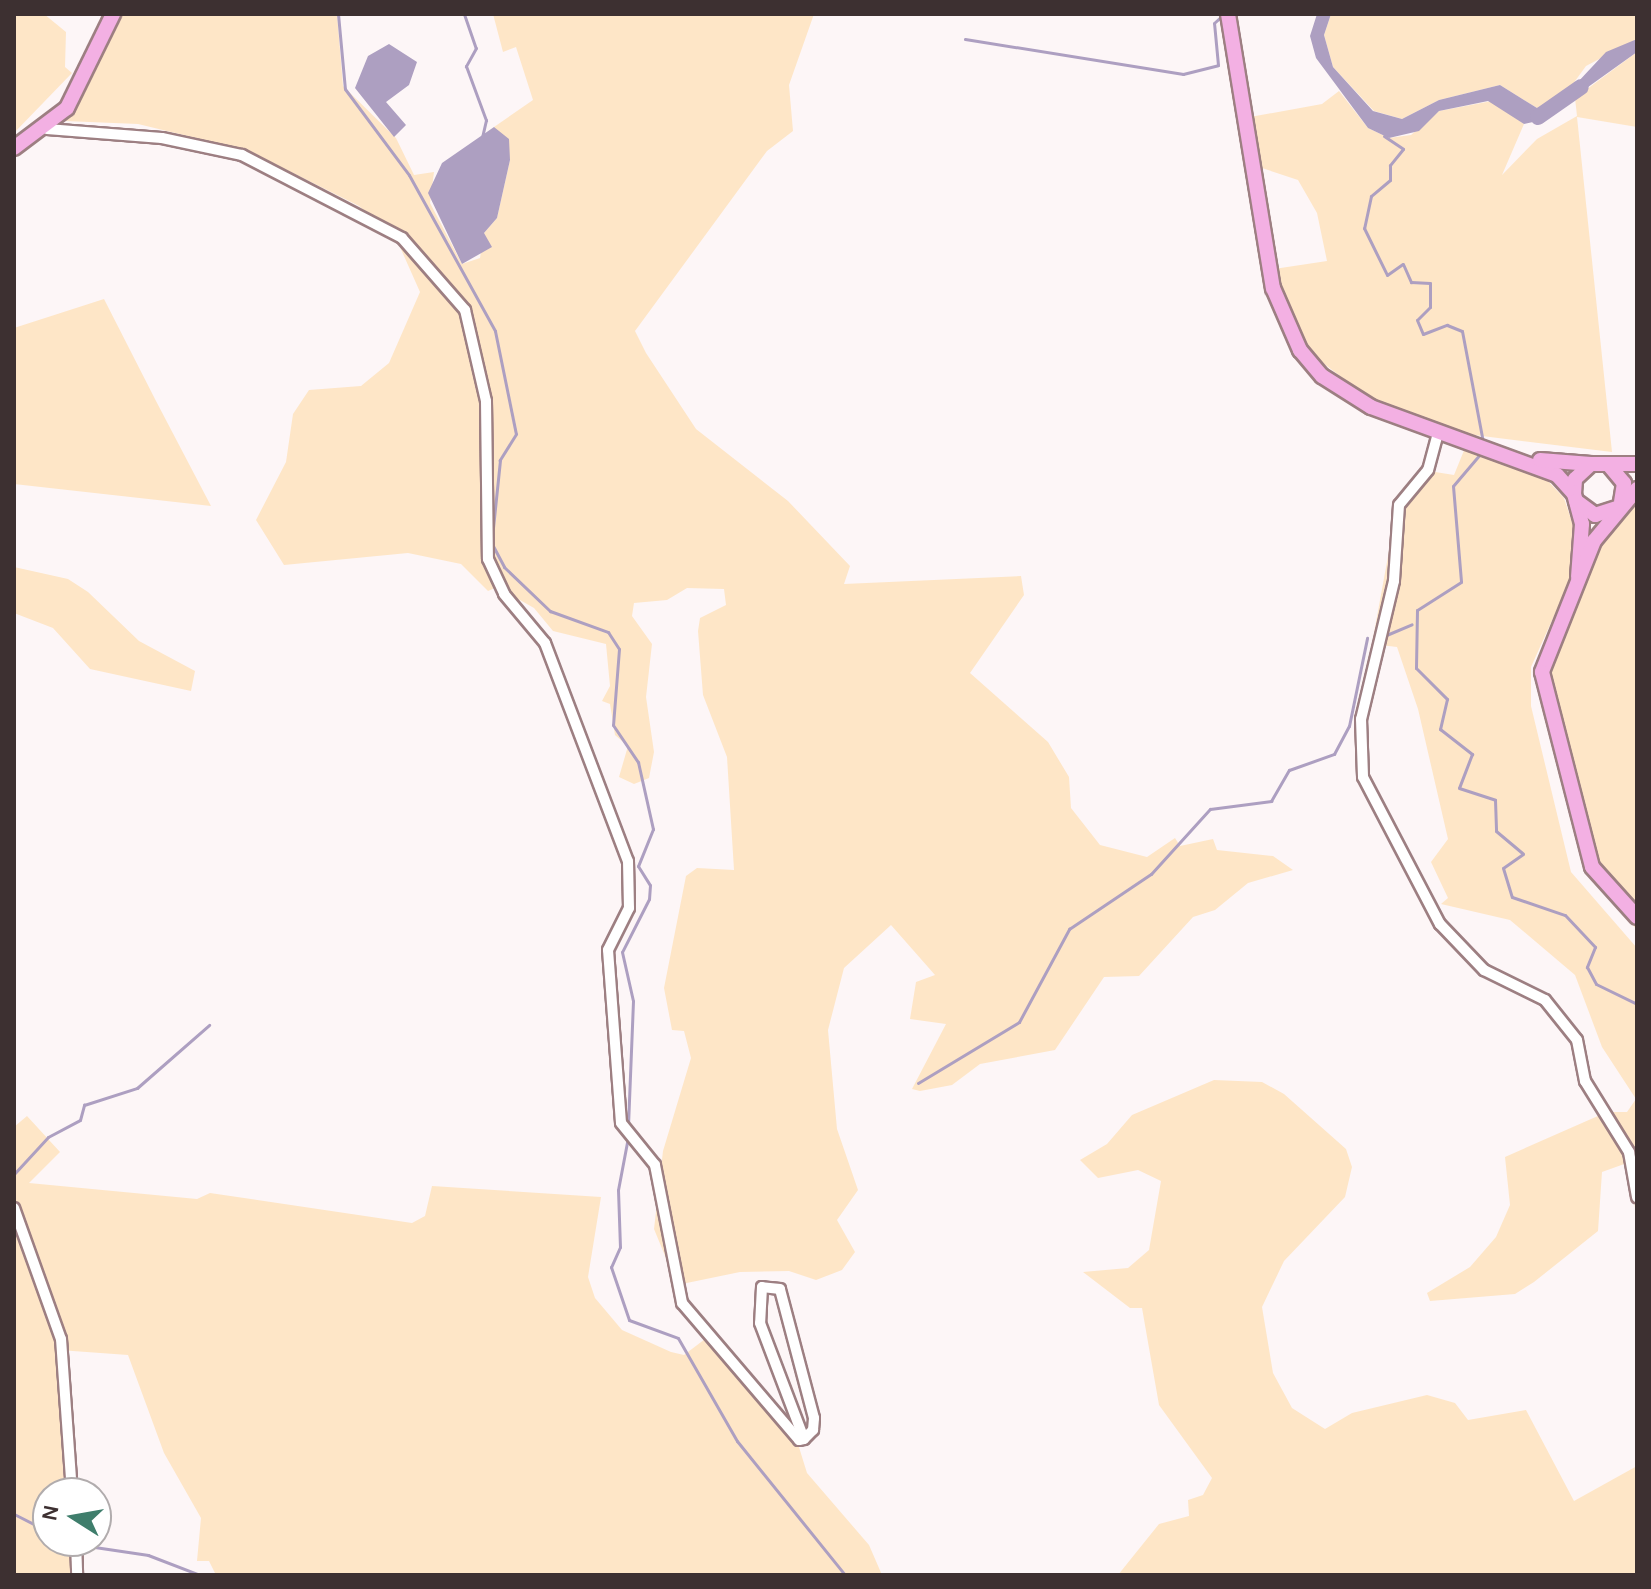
<!DOCTYPE html>
<style>
body{margin:0}
#map{position:relative;width:1651px;height:1589px;overflow:hidden;background:#fdf6f7;font-family:Karla,sans-serif}
div>[style]{position:absolute}
.green>*{inset:0;background:#fee6c7}
.water>*{inset:0;background:#ad9fc1}
.stream>*{height:3px;margin:-1.5px;padding:0 1.5px;transform-origin:1.5px;border-radius:1.5px;background:#ad9fc1}
.river>*{height:16px;margin:-8px;padding:0 8px;transform-origin:8px;border-radius:8px;background:#ad9fc1}
.roads{filter:drop-shadow(2px 0 #9d7f82) drop-shadow(-2px 0 #9d7f82) drop-shadow(0 2px #9d7f82) drop-shadow(0 -2px #9d7f82)}
.minor>*{height:10px;margin:-5px;padding:0 5px;transform-origin:5px;border-radius:5px;background:#fff}
.major>*{height:14px;margin:-7px;padding:0 7px;transform-origin:7px;border-radius:7px;background:#f3b0e3}
span{translate:-50% -50%;white-space:nowrap;text-align:center;line-height:1.15;-webkit-text-stroke:7px #fff;paint-order:stroke}
.frame{position:absolute;inset:0;border:16px solid #3d3031;pointer-events:none}
.north{position:absolute;left:32px;top:1477px;width:80px;height:80px;box-sizing:border-box;background:#fff;border:2px solid #b1acad;border-radius:50%;rotate:281deg;font-size:22px;font-weight:700;line-height:32px;text-align:center;color:#3d3031}
.north::after{content:'';display:block;margin:auto;width:28px;height:36px;background:#3f7e6c;clip-path:polygon(50% 0,100% 100%,50% 72%,0 100%)}
</style>
<div id="map">
<div class="green">
<div style="clip-path:polygon(14px 14px,44px 14px,66px 32px,65px 67px,72px 73px,14px 133px)"></div>
<div style="clip-path:polygon(111px 14px,337px 14px,343px 86px,396px 138px,414px 175px,434px 172px,430px 203px,462px 264px,480px 258px,484px 233px,497px 218px,510px 160px,494px 127px,533px 100px,516px 47px,503px 52px,493px 14px,814px 14px,789px 85px,793px 131px,767px 151px,635px 331px,646px 353px,696px 429px,788px 501px,850px 566px,844px 584px,1021px 576px,1024px 595px,970px 673px,1048px 742px,1069px 777px,1071px 808px,1100px 845px,1147px 857px,1175px 838px,1180px 846px,1213px 839px,1217px 850px,1273px 856px,1293px 870px,1248px 883px,1215px 910px,1193px 917px,1139px 976px,1104px 977px,1055px 1050px,980px 1064px,952px 1085px,920px 1091px,912px 1089px,946px 1024px,910px 1019px,916px 982px,935px 975px,891px 925px,844px 968px,828px 1030px,837px 1129px,858px 1190px,837px 1220px,855px 1252px,842px 1270px,816px 1280px,789px 1271px,740px 1272px,677px 1285px,654px 1229px,663px 1151px,691px 1058px,684px 1031px,672px 1030px,664px 988px,686px 876px,697px 868px,734px 870px,727px 757px,703px 695px,698px 631px,700px 618px,726px 605px,724px 589px,687px 588px,667px 600px,634px 603px,632px 616px,652px 644px,646px 697px,654px 752px,649px 778px,634px 784px,619px 777px,628px 746px,615px 735px,610px 704px,602px 701px,610px 686px,606px 644px,553px 631px,534px 608px,497px 587px,488px 591px,461px 564px,408px 553px,284px 565px,256px 520px,286px 462px,293px 414px,309px 390px,361px 386px,389px 363px,420px 292px,396px 238px,359px 206px,291px 172px,229px 146px,138px 124px,65px 121px,60px 113px)"></div>
<div style="clip-path:polygon(1331px 14px,1637px 14px,1637px 39px,1586px 66px,1562px 99px,1537px 108px,1500px 85px,1439px 100px,1402px 119px,1374px 111px,1333px 67px,1324px 35px)"></div>
<div style="clip-path:polygon(1637px 52px,1637px 127px,1577px 117px,1612px 452px,1466px 434px,1373px 401px,1315px 357px,1291px 320px,1274px 269px,1327px 261px,1317px 213px,1298px 180px,1259px 167px,1250px 117px,1322px 104px,1339px 91px,1368px 128px,1389px 138px,1411px 135px,1439px 111px,1492px 101px,1524px 124px,1502px 175px,1537px 139px,1577px 116px,1575px 98px)"></div>
<div style="clip-path:polygon(104px 299px,156px 401px,211px 506px,14px 484px,14px 328px)"></div>
<div style="clip-path:polygon(1465px 448px,1546px 479px,1564px 498px,1574px 528px,1572px 576px,1531px 667px,1531px 706px,1571px 872px,1637px 948px,1637px 1219px,1627px 1163px,1602px 1172px,1598px 1231px,1534px 1282px,1515px 1294px,1430px 1301px,1427px 1293px,1470px 1267px,1496px 1237px,1510px 1205px,1505px 1157px,1607px 1112px,1627px 1112px,1636px 1099px,1602px 1047px,1575px 975px,1510px 920px,1441px 904px,1448px 898px,1431px 862px,1448px 839px,1418px 709px,1397px 647px,1372px 644px,1399px 496px,1429px 471px,1454px 475px)"></div>
<div style="clip-path:polygon(1637px 497px,1637px 930px,1583px 867px,1539px 688px,1606px 536px)"></div>
<div style="clip-path:polygon(14px 567px,68px 579px,88px 592px,139px 641px,195px 671px,191px 691px,90px 669px,53px 628px,14px 613px)"></div>
<div style="clip-path:polygon(1214px 1080px,1262px 1082px,1284px 1094px,1346px 1149px,1352px 1167px,1345px 1197px,1284px 1261px,1262px 1307px,1273px 1373px,1292px 1408px,1325px 1429px,1352px 1413px,1427px 1395px,1455px 1403px,1468px 1420px,1526px 1410px,1574px 1501px,1637px 1466px,1637px 1575px,1118px 1575px,1159px 1524px,1189px 1516px,1188px 1500px,1203px 1495px,1212px 1478px,1159px 1405px,1142px 1308px,1130px 1308px,1083px 1272px,1128px 1268px,1149px 1250px,1161px 1181px,1138px 1170px,1098px 1178px,1080px 1160px,1107px 1144px,1132px 1115px)"></div>
<div style="clip-path:polygon(27px 1116px,60px 1152px,29px 1183px,197px 1199px,210px 1193px,412px 1223px,425px 1216px,432px 1186px,601px 1197px,588px 1277px,595px 1298px,622px 1330px,671px 1352px,684px 1355px,709px 1336px,798px 1444px,807px 1473px,869px 1545px,882px 1575px,216px 1575px,209px 1561px,197px 1561px,201px 1518px,164px 1453px,128px 1355px,59px 1350px,70px 1493px,48px 1493px,48px 1541px,74px 1541px,74px 1575px,14px 1575px,14px 1127px)"></div>
</div>
<div class="water">
<div style="clip-path:polygon(1317px 14px,1331px 14px,1324px 35px,1333px 67px,1373px 111px,1402px 119px,1439px 100px,1500px 85px,1537px 108px,1562px 99px,1606px 52px,1637px 39px,1637px 52px,1542px 120px,1524px 124px,1488px 101px,1439px 111px,1419px 131px,1389px 138px,1368px 128px,1316px 58px,1310px 36px)"></div>
<div style="clip-path:polygon(389px 44px,417px 62px,409px 85px,386px 102px,406px 125px,394px 137px,355px 88px,368px 56px)"></div>
<div style="clip-path:polygon(494px 127px,509px 139px,510px 160px,497px 218px,484px 233px,492px 247px,462px 264px,428px 193px,442px 163px)"></div>
</div>
<div class="stream">
<div style="left:338px;top:14px;width:75px;rotate:84.7deg"></div>
<div style="left:345px;top:89px;width:107px;rotate:53.3deg"></div>
<div style="left:409px;top:175px;width:178px;rotate:61.1deg"></div>
<div style="left:495px;top:331px;width:105px;rotate:78.5deg"></div>
<div style="left:516px;top:434px;width:31px;rotate:122deg"></div>
<div style="left:500px;top:460px;width:68px;rotate:95.9deg"></div>
<div style="left:464px;top:14px;width:36px;rotate:71deg"></div>
<div style="left:476px;top:48px;width:21px;rotate:119deg"></div>
<div style="left:466px;top:66px;width:58px;rotate:69.7deg"></div>
<div style="left:486px;top:120px;width:17px;rotate:103deg"></div>
<div style="left:965px;top:39px;width:221px;rotate:9.1deg"></div>
<div style="left:1183px;top:74px;width:36px;rotate:-14deg"></div>
<div style="left:1218px;top:65px;width:42px;rotate:-95.4deg"></div>
<div style="left:1214px;top:23px;width:12px;rotate:-42deg"></div>
<div style="left:1384px;top:136px;width:23px;rotate:34deg"></div>
<div style="left:1403px;top:149px;width:21px;rotate:129deg"></div>
<div style="left:1390px;top:165px;width:15px;rotate:90deg"></div>
<div style="left:1390px;top:180px;width:25px;rotate:140deg"></div>
<div style="left:1371px;top:196px;width:33px;rotate:102deg"></div>
<div style="left:1364px;top:228px;width:52px;rotate:63.9deg"></div>
<div style="left:1387px;top:275px;width:19px;rotate:-35deg"></div>
<div style="left:1403px;top:264px;width:20px;rotate:66deg"></div>
<div style="left:1411px;top:282px;width:19px;rotate:3deg"></div>
<div style="left:1430px;top:283px;width:24px;rotate:90deg"></div>
<div style="left:1430px;top:307px;width:18px;rotate:135deg"></div>
<div style="left:1417px;top:320px;width:15px;rotate:67deg"></div>
<div style="left:1423px;top:334px;width:26px;rotate:-21deg"></div>
<div style="left:1447px;top:325px;width:16px;rotate:22deg"></div>
<div style="left:1462px;top:331px;width:113px;rotate:79.3deg"></div>
<div style="left:1481px;top:453px;width:43px;rotate:130.3deg"></div>
<div style="left:1453px;top:486px;width:96px;rotate:85.2deg"></div>
<div style="left:1461px;top:582px;width:52px;rotate:147.5deg"></div>
<div style="left:1417px;top:610px;width:58px;rotate:91deg"></div>
<div style="left:1416px;top:668px;width:44px;rotate:45deg"></div>
<div style="left:1447px;top:699px;width:31px;rotate:103deg"></div>
<div style="left:1440px;top:729px;width:41px;rotate:38deg"></div>
<div style="left:1472px;top:754px;width:36px;rotate:111deg"></div>
<div style="left:1459px;top:788px;width:38px;rotate:18deg"></div>
<div style="left:1495px;top:800px;width:31px;rotate:88deg"></div>
<div style="left:1496px;top:831px;width:35px;rotate:40deg"></div>
<div style="left:1523px;top:854px;width:24px;rotate:145deg"></div>
<div style="left:1503px;top:868px;width:30px;rotate:73deg"></div>
<div style="left:1512px;top:897px;width:56px;rotate:18.8deg"></div>
<div style="left:1565px;top:915px;width:44px;rotate:46.8deg"></div>
<div style="left:1595px;top:947px;width:22px;rotate:112deg"></div>
<div style="left:1587px;top:967px;width:19px;rotate:62deg"></div>
<div style="left:1596px;top:984px;width:46px;rotate:26deg"></div>
<div style="left:492px;top:544px;width:26px;rotate:62deg"></div>
<div style="left:504px;top:567px;width:64px;rotate:43.7deg"></div>
<div style="left:550px;top:611px;width:62px;rotate:19.9deg"></div>
<div style="left:608px;top:632px;width:20px;rotate:57deg"></div>
<div style="left:619px;top:649px;width:76px;rotate:94.5deg"></div>
<div style="left:613px;top:725px;width:45px;rotate:56deg"></div>
<div style="left:638px;top:762px;width:69px;rotate:77.4deg"></div>
<div style="left:653px;top:829px;width:40px;rotate:112deg"></div>
<div style="left:638px;top:866px;width:22px;rotate:58deg"></div>
<div style="left:650px;top:885px;width:14px;rotate:94deg"></div>
<div style="left:649px;top:899px;width:59px;rotate:117deg"></div>
<div style="left:622px;top:952px;width:50px;rotate:77.3deg"></div>
<div style="left:633px;top:1001px;width:124px;rotate:92.3deg"></div>
<div style="left:1384px;top:636px;width:30px;rotate:-23deg"></div>
<div style="left:1637px;top:1050px;width:17px;rotate:90deg"></div>
<div style="left:918px;top:1083px;width:118px;rotate:-31.1deg"></div>
<div style="left:1019px;top:1022px;width:106px;rotate:-61.7deg"></div>
<div style="left:1069px;top:929px;width:99px;rotate:-33.9deg"></div>
<div style="left:1151px;top:874px;width:88px;rotate:-47.8deg"></div>
<div style="left:1210px;top:809px;width:62px;rotate:-7.5deg"></div>
<div style="left:1271px;top:801px;width:36px;rotate:-60deg"></div>
<div style="left:1289px;top:770px;width:48px;rotate:-19.6deg"></div>
<div style="left:1334px;top:754px;width:32px;rotate:-62deg"></div>
<div style="left:1349px;top:726px;width:90px;rotate:-78.4deg"></div>
<div style="left:628px;top:1137px;width:54px;rotate:100.7deg"></div>
<div style="left:618px;top:1190px;width:57px;rotate:88deg"></div>
<div style="left:620px;top:1247px;width:22px;rotate:114deg"></div>
<div style="left:611px;top:1267px;width:56px;rotate:71.2deg"></div>
<div style="left:629px;top:1320px;width:52px;rotate:20.2deg"></div>
<div style="left:678px;top:1338px;width:119px;rotate:60.2deg"></div>
<div style="left:737px;top:1441px;width:172px;rotate:51.1deg"></div>
<div style="left:14px;top:1174px;width:50px;rotate:-47.4deg"></div>
<div style="left:48px;top:1137px;width:36px;rotate:-28deg"></div>
<div style="left:80px;top:1120px;width:16px;rotate:-75deg"></div>
<div style="left:84px;top:1105px;width:56px;rotate:-17.8deg"></div>
<div style="left:137px;top:1088px;width:96px;rotate:-41.2deg"></div>
<div style="left:14px;top:1514px;width:38px;rotate:27deg"></div>
<div style="left:81px;top:1545px;width:68px;rotate:8.5deg"></div>
<div style="left:148px;top:1555px;width:56px;rotate:21deg"></div>
</div>
<div class="river">
<div style="left:1538px;top:117px;width:52px;rotate:-34.9deg"></div>
</div>
<div class="roads">
<div class="minor">
<div style="left:47px;top:129px;width:115px;rotate:4.5deg"></div>
<div style="left:162px;top:138px;width:82px;rotate:12deg"></div>
<div style="left:242px;top:155px;width:180px;rotate:27.4deg"></div>
<div style="left:402px;top:238px;width:96px;rotate:48.8deg"></div>
<div style="left:465px;top:310px;width:93px;rotate:77deg"></div>
<div style="left:486px;top:401px;width:158px;rotate:89.3deg"></div>
<div style="left:488px;top:559px;width:38px;rotate:65deg"></div>
<div style="left:504px;top:594px;width:64px;rotate:50.1deg"></div>
<div style="left:545px;top:643px;width:233px;rotate:69.2deg"></div>
<div style="left:628px;top:861px;width:47px;rotate:88.8deg"></div>
<div style="left:629px;top:908px;width:47px;rotate:116.6deg"></div>
<div style="left:608px;top:950px;width:173px;rotate:85.7deg"></div>
<div style="left:621px;top:1123px;width:54px;rotate:51deg"></div>
<div style="left:655px;top:1165px;width:141px;rotate:78.9deg"></div>
<div style="left:682px;top:1303px;width:180px;rotate:49.5deg"></div>
<div style="left:799px;top:1440px;width:5px;rotate:-11deg"></div>
<div style="left:804px;top:1439px;width:13px;rotate:-45deg"></div>
<div style="left:813px;top:1430px;width:12px;rotate:-85deg"></div>
<div style="left:814px;top:1418px;width:133px;rotate:-104.8deg"></div>
<div style="left:780px;top:1289px;width:18px;rotate:-174deg"></div>
<div style="left:762px;top:1287px;width:36px;rotate:93deg"></div>
<div style="left:760px;top:1323px;width:124px;rotate:69.2deg"></div>
<div style="left:1438px;top:433px;width:38px;rotate:105deg"></div>
<div style="left:1428px;top:470px;width:45px;rotate:129.6deg"></div>
<div style="left:1399px;top:505px;width:76px;rotate:93.8deg"></div>
<div style="left:1394px;top:581px;width:142px;rotate:103.4deg"></div>
<div style="left:1361px;top:719px;width:58px;rotate:88deg"></div>
<div style="left:1363px;top:777px;width:166px;rotate:62.4deg"></div>
<div style="left:1440px;top:924px;width:64px;rotate:46.3deg"></div>
<div style="left:1484px;top:970px;width:68px;rotate:26.2deg"></div>
<div style="left:1545px;top:1000px;width:51px;rotate:51.3deg"></div>
<div style="left:1577px;top:1040px;width:42px;rotate:79deg"></div>
<div style="left:1585px;top:1081px;width:84px;rotate:58.2deg"></div>
<div style="left:1629px;top:1152px;width:46px;rotate:79.9deg"></div>
<div style="left:14px;top:1208px;width:139px;rotate:70.3deg"></div>
<div style="left:61px;top:1339px;width:154px;rotate:85.9deg"></div>
<div style="left:76px;top:1541px;width:34px;rotate:88deg"></div>
</div>
<div class="major">
<div style="left:1228px;top:14px;width:278px;rotate:80.7deg"></div>
<div style="left:1273px;top:288px;width:68px;rotate:66.5deg"></div>
<div style="left:1300px;top:350px;width:34px;rotate:50deg"></div>
<div style="left:1322px;top:376px;width:58px;rotate:32.3deg"></div>
<div style="left:1371px;top:407px;width:198px;rotate:20.1deg"></div>
<div style="left:1557px;top:475px;width:25px;rotate:48deg"></div>
<div style="left:1574px;top:494px;width:31px;rotate:75deg"></div>
<div style="left:1582px;top:524px;width:53px;rotate:94.3deg"></div>
<div style="left:14px;top:148px;width:66px;rotate:-37deg"></div>
<div style="left:67px;top:108px;width:105px;rotate:-63.9deg"></div>
<div style="left:1540px;top:460px;width:51px;rotate:4.5deg"></div>
<div style="left:1608px;top:464px;width:25px;rotate:50deg"></div>
<div style="left:1624px;top:483px;width:19px;rotate:99deg"></div>
<div style="left:1637px;top:489px;width:67px;rotate:129.6deg"></div>
<div style="left:1594px;top:541px;width:141px;rotate:111.7deg"></div>
<div style="left:1542px;top:672px;width:201px;rotate:75.6deg"></div>
<div style="left:1592px;top:867px;width:67px;rotate:48deg"></div>
<div style="left:1574px;top:494px;width:15px;rotate:-86deg"></div>
<div style="left:1575px;top:479px;width:22px;rotate:-43deg"></div>
<div style="left:1591px;top:464px;width:46px"></div>
<div style="left:1576px;top:501px;width:24px;rotate:36deg"></div>
<div style="left:1595px;top:515px;width:23px;rotate:-18deg"></div>
</div>
</div>
<div class="frame"></div>
<div class="north">N</div>
</div>
